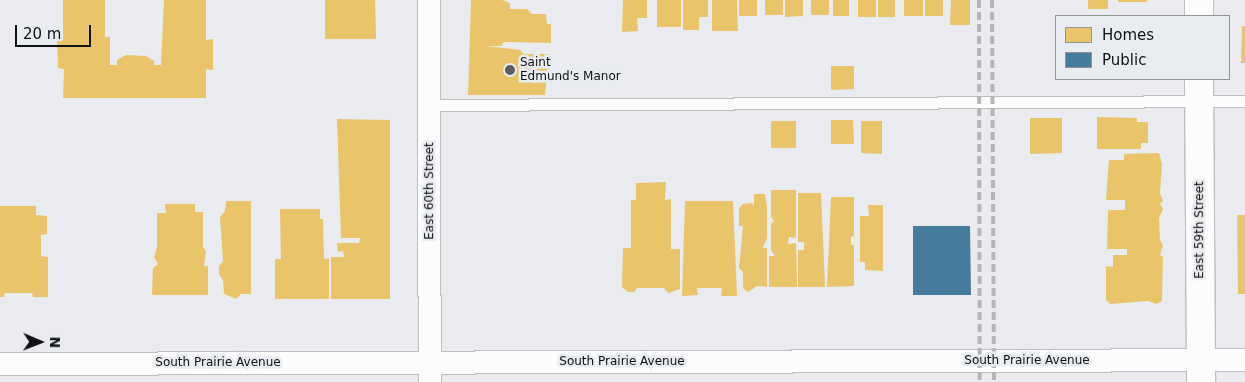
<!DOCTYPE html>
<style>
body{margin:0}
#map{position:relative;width:1245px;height:382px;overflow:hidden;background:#e9ebee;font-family:"DejaVu Sans",sans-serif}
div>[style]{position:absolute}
.homes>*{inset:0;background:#e9c46a}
.public>*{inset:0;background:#457b9d}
.roads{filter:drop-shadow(1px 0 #bdbec0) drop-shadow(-1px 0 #bdbec0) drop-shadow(0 1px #bdbec0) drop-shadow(0 -1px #bdbec0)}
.lane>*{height:11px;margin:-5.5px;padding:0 5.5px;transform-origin:5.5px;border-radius:5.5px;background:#fcfcfc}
.street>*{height:22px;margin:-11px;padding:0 11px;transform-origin:11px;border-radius:11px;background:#fcfcfc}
.secondary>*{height:28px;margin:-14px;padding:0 14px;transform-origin:14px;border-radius:14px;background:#fcfcfc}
.rail>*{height:4px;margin-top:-2px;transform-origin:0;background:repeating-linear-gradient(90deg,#b5b5b6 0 8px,transparent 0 12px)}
.dots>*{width:14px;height:14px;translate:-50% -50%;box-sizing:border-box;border:2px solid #e8ebef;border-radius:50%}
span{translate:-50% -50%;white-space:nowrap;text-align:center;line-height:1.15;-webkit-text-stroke:5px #e8ebef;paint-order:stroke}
.poi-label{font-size:12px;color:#101112}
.left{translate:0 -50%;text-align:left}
.street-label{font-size:12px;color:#101112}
.legend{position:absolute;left:1055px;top:15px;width:175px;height:65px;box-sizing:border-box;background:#e8ebef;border:1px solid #929497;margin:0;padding:6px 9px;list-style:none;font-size:15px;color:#101112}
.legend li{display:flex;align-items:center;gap:10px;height:25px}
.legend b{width:25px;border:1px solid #929497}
.north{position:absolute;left:15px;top:317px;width:50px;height:50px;-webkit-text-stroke:4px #e8ebef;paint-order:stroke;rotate:91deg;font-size:14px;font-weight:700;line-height:20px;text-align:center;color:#101112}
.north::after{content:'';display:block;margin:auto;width:18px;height:22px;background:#101112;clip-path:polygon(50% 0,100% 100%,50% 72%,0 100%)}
.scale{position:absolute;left:15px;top:25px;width:76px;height:22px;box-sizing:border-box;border:2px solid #101112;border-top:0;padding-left:6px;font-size:15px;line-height:18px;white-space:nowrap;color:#101112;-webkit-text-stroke:4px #e8ebef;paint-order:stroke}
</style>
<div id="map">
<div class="homes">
<div style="clip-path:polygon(63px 0,105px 0,105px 37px,110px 37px,110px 65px,117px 65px,117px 60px,126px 55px,146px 56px,154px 61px,154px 65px,161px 65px,164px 0,206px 0,206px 40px,213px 39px,213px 70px,206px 69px,206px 98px,63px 98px,64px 69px,58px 68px,57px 40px,63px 40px)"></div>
<div style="clip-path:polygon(325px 0,375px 0,376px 39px,325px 39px)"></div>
<div style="clip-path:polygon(471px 0,502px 0,510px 3px,510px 9px,527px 9px,532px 14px,546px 14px,547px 24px,551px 24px,551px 43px,504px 42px,501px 46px,486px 46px,520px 50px,524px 54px,549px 54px,545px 95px,468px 95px)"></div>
<div style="clip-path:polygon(623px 0,647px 0,647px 18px,637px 18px,638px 31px,622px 32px)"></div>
<div style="clip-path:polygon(657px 0,681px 0,681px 27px,657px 27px)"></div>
<div style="clip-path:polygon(683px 0,708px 0,708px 17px,699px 17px,699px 30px,683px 30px)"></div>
<div style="clip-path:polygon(712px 0,737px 0,738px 31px,712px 31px)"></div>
<div style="clip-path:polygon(739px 0,757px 0,757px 16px,739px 16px)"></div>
<div style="clip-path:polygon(765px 0,783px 0,783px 15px,765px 15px)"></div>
<div style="clip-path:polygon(785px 0,803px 0,803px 16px,785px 17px)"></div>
<div style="clip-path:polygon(811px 0,829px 0,829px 15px,811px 15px)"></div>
<div style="clip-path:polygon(833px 0,849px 0,849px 16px,833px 16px)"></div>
<div style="clip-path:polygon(858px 0,876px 0,876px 17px,858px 17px)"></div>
<div style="clip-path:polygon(878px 0,895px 0,895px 17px,878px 17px)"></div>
<div style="clip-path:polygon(904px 0,923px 0,923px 16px,904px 16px)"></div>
<div style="clip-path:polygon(925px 0,943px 0,943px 16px,925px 16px)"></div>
<div style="clip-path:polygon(951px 0,970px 0,970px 25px,950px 25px)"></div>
<div style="clip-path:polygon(1088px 0,1108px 0,1108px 9px,1088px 9px)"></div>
<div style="clip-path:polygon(1118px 0,1147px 0,1147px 2px,1118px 2px)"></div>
<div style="clip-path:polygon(1242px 26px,1245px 26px,1245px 63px,1241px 63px)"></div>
<div style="clip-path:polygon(831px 66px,854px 66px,854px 89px,831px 90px)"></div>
<div style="clip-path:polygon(1097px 117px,1137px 118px,1137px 122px,1148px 122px,1148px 143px,1141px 143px,1141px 149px,1097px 149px)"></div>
<div style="clip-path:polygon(1030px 118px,1062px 118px,1062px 153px,1030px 154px)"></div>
<div style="clip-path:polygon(337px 119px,390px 120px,390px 299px,331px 299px,331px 257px,344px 257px,343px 251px,338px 252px,337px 243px,359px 243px,360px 238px,341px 238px)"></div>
<div style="clip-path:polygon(831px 120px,853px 120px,854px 144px,831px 144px)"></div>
<div style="clip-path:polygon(771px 121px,796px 121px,796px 148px,771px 148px)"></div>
<div style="clip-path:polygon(861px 121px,882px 121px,882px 154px,861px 153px)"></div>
<div style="clip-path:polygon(1159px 153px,1162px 164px,1160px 193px,1163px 201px,1160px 204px,1163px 209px,1159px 218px,1160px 240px,1163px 245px,1160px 256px,1163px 256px,1162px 301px,1157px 304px,1148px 301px,1110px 304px,1106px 300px,1106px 266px,1113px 267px,1113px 255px,1127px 255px,1127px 249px,1107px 249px,1108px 210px,1125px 210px,1125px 200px,1106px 200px,1109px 160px,1124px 160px,1124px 154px)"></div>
<div style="clip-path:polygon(666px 182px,665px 200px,671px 199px,671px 249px,680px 249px,680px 289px,668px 293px,664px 288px,637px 288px,634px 292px,628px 292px,622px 287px,623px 248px,631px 248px,631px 200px,636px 200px,636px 183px)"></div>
<div style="clip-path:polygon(771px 190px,796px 190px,796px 238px,789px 237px,788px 244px,796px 243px,797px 287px,769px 287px,769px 256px,775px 256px,771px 250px,771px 224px,774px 221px,771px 217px)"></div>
<div style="clip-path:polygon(798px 193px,821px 193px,825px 287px,798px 287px,798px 250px,804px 250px,804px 242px,798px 242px)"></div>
<div style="clip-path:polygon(754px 194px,765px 194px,767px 207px,767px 238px,763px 248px,767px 248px,767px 287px,757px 286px,748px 292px,743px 288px,743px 272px,739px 268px,743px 226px,739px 226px,739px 208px,743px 204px,752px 203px,754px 206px)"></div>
<div style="clip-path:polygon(831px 197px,854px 197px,854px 236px,851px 237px,851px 245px,854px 245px,854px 286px,827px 287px)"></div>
<div style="clip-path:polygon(226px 201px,251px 201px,251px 294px,241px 294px,236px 299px,224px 294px,223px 280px,219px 274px,219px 266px,223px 261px,220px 217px,225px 211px)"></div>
<div style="clip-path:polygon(685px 201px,733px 201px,737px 296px,721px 296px,722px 288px,697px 288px,698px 295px,682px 296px)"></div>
<div style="clip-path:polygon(165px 204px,195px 204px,195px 212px,203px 212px,203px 247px,206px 251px,204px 266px,208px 266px,208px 295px,152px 295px,153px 268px,158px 264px,154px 257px,157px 247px,157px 213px,166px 213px)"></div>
<div style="clip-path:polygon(868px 205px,883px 205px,883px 271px,865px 270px,865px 262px,860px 262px,860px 216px,869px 216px)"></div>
<div style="clip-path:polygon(0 206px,36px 206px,36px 215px,47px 216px,47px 234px,41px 235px,41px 256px,48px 257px,48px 297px,33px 297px,32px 293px,5px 293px,4px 297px,0 297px)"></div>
<div style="clip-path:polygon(280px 209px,320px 209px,320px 219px,323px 219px,324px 259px,329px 258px,329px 299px,275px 299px,275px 259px,281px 259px)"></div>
<div style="clip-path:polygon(1237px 215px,1245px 215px,1245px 294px,1238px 294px)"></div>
</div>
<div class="public">
<div style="clip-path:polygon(913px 226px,970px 226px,971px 295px,913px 295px)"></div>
</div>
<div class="roads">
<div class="lane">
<div style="left:429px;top:105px;width:816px;rotate:-0.28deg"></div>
</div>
<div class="street">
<div style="left:429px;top:0;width:382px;rotate:89.9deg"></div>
<div style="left:0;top:364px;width:1245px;rotate:-0.18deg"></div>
</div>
<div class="secondary">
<div style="left:1199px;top:0;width:16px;rotate:90deg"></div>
<div style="left:1199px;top:79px;width:303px;rotate:89.6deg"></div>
</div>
</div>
<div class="rail">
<div style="left:979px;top:0;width:382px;rotate:89.9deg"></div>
<div style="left:992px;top:0;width:382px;rotate:89.7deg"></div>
</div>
<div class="dots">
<div style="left:510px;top:70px;background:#5c5d5f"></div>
</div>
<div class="poi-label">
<span class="left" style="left:520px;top:70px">Saint<br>Edmund's Manor</span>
</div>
<div class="street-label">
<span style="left:430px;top:191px;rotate:-90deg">East 60th Street</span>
<span style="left:1200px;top:230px;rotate:-90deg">East 59th Street</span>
<span style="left:1027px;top:361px">South Prairie Avenue</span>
<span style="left:622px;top:362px">South Prairie Avenue</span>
<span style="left:218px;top:363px">South Prairie Avenue</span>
</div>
<ul class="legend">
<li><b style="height:14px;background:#e9c46a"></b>Homes</li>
<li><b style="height:14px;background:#457b9d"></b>Public</li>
</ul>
<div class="north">N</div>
<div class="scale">20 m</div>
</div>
